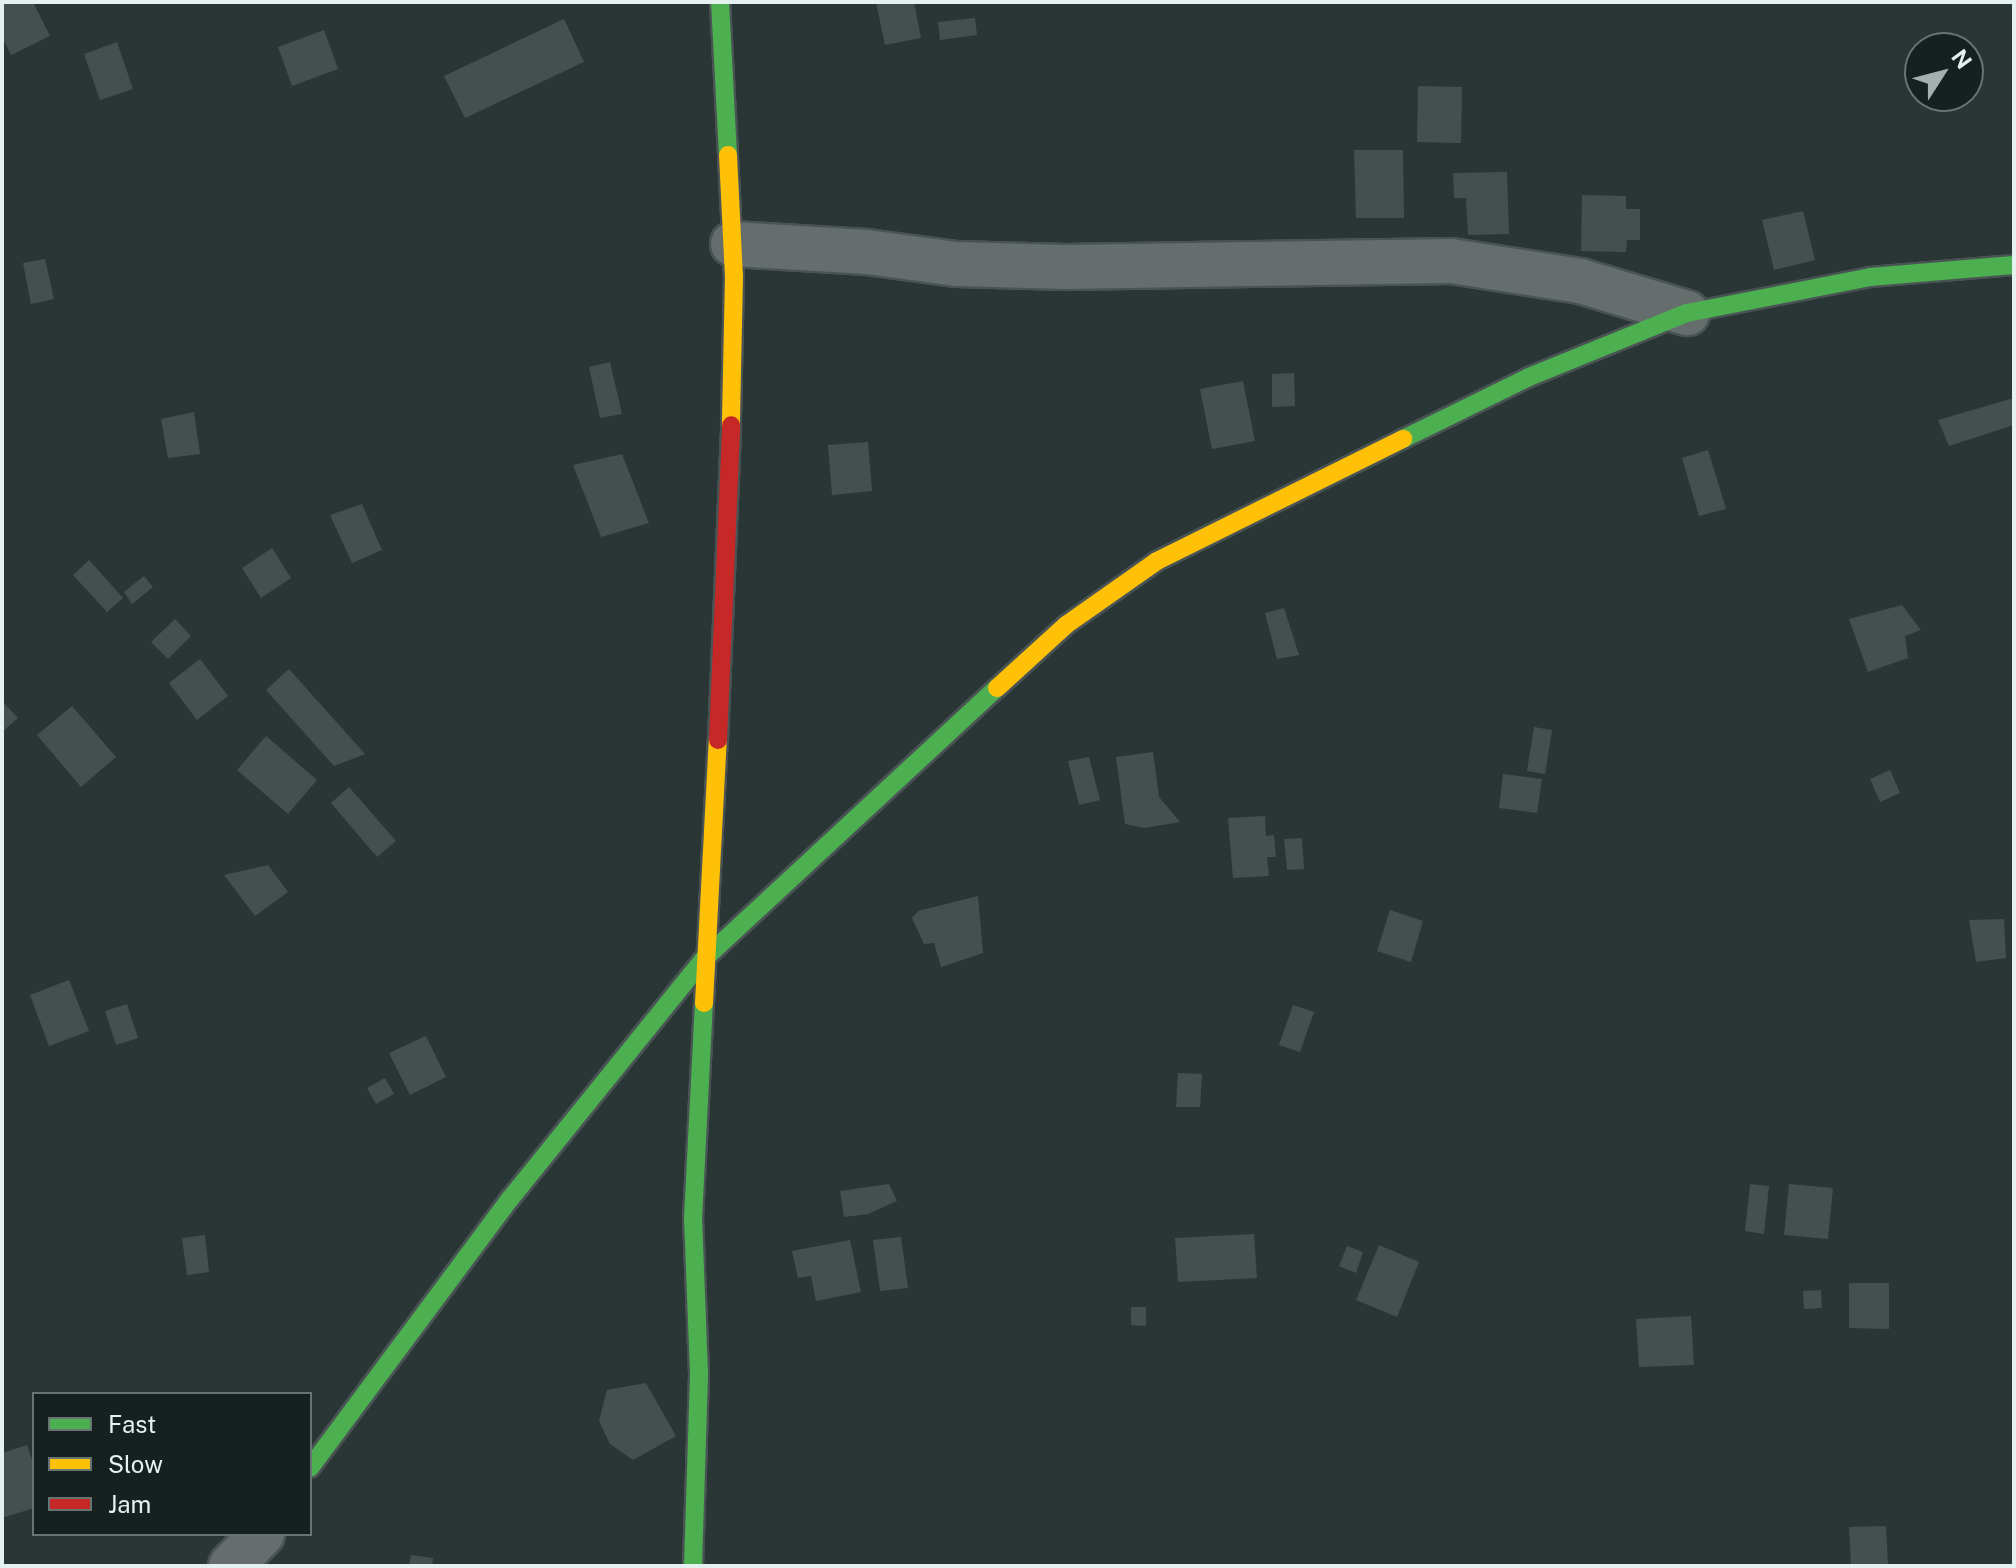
<!DOCTYPE html>
<style>
body{margin:0}
#map{position:relative;width:2016px;height:1568px;overflow:hidden;background:#2a3635;font-family:"Public Sans",sans-serif}
div>[style]{position:absolute}
.building>*{inset:0;background:#454f50}
.roads{filter:drop-shadow(2px 0 #495353) drop-shadow(-2px 0 #495353) drop-shadow(0 2px #495353) drop-shadow(0 -2px #495353)}
.street>*{height:44px;margin:-22px;padding:0 22px;transform-origin:22px;border-radius:22px;background:#656d6d}
.fast>*{height:18px;margin:-9px;padding:0 9px;transform-origin:9px;border-radius:9px;background:#4caf50}
.slow>*{height:18px;margin:-9px;padding:0 9px;transform-origin:9px;border-radius:9px;background:#ffc107}
.jam>*{height:18px;margin:-9px;padding:0 9px;transform-origin:9px;border-radius:9px;background:#c62828}
span{translate:-50% -50%;white-space:nowrap;text-align:center;line-height:1.15;-webkit-text-stroke:6px #16201f;paint-order:stroke}
.frame{position:absolute;inset:0;border:4px solid #e4f1f1;pointer-events:none}
.legend{position:absolute;left:32px;top:1392px;width:280px;height:144px;box-sizing:border-box;background:#16201f;border:2px solid #687473;margin:0;padding:10px 14px;list-style:none;font-size:24px;color:#e4f1f1}
.legend li{display:flex;align-items:center;gap:16px;height:40px}
.legend b{width:40px;border:2px solid #687473}
.north{position:absolute;left:1904px;top:32px;width:80px;height:80px;box-sizing:border-box;background:#16201f;border:2px solid #687473;border-radius:50%;rotate:54deg;font-size:22px;font-weight:700;line-height:32px;text-align:center;color:#e4f1f1}
.north::after{content:'';display:block;margin:auto;width:28px;height:36px;background:#a3b0af;clip-path:polygon(50% 0,100% 100%,50% 72%,0 100%)}
</style>
<div id="map">
<div class="building">
<div style="clip-path:polygon(2px 2px,33px 2px,50px 36px,11px 55px,2px 37px)"></div>
<div style="clip-path:polygon(876px 2px,914px 2px,921px 38px,885px 45px)"></div>
<div style="clip-path:polygon(975px 18px,977px 35px,940px 40px,938px 22px)"></div>
<div style="clip-path:polygon(564px 19px,584px 62px,465px 118px,444px 76px)"></div>
<div style="clip-path:polygon(324px 30px,338px 69px,292px 86px,278px 47px)"></div>
<div style="clip-path:polygon(117px 42px,133px 89px,100px 100px,84px 54px)"></div>
<div style="clip-path:polygon(1418px 86px,1462px 87px,1461px 143px,1417px 142px)"></div>
<div style="clip-path:polygon(1354px 150px,1403px 150px,1404px 218px,1356px 218px)"></div>
<div style="clip-path:polygon(1507px 172px,1509px 234px,1468px 235px,1466px 198px,1454px 198px,1453px 173px)"></div>
<div style="clip-path:polygon(1582px 195px,1626px 196px,1626px 209px,1640px 209px,1640px 240px,1627px 240px,1626px 252px,1581px 251px)"></div>
<div style="clip-path:polygon(1803px 211px,1815px 260px,1774px 270px,1762px 220px)"></div>
<div style="clip-path:polygon(45px 259px,54px 299px,31px 304px,23px 263px)"></div>
<div style="clip-path:polygon(610px 362px,622px 414px,600px 418px,589px 367px)"></div>
<div style="clip-path:polygon(1294px 373px,1295px 406px,1272px 407px,1272px 374px)"></div>
<div style="clip-path:polygon(1243px 381px,1255px 441px,1212px 449px,1200px 389px)"></div>
<div style="clip-path:polygon(2014px 398px,2014px 425px,1949px 446px,1938px 420px)"></div>
<div style="clip-path:polygon(194px 412px,200px 454px,168px 458px,161px 419px)"></div>
<div style="clip-path:polygon(868px 442px,872px 491px,832px 495px,828px 445px)"></div>
<div style="clip-path:polygon(1708px 450px,1726px 509px,1699px 516px,1682px 458px)"></div>
<div style="clip-path:polygon(622px 454px,649px 523px,601px 537px,573px 465px)"></div>
<div style="clip-path:polygon(362px 504px,382px 550px,352px 563px,330px 515px)"></div>
<div style="clip-path:polygon(272px 548px,291px 578px,261px 598px,242px 568px)"></div>
<div style="clip-path:polygon(89px 560px,123px 598px,107px 612px,73px 575px)"></div>
<div style="clip-path:polygon(144px 576px,153px 587px,132px 604px,124px 592px)"></div>
<div style="clip-path:polygon(1902px 605px,1921px 630px,1905px 636px,1908px 658px,1868px 672px,1849px 619px)"></div>
<div style="clip-path:polygon(1284px 608px,1299px 655px,1277px 659px,1265px 613px)"></div>
<div style="clip-path:polygon(175px 619px,191px 636px,168px 659px,151px 642px)"></div>
<div style="clip-path:polygon(200px 659px,228px 696px,197px 720px,169px 683px)"></div>
<div style="clip-path:polygon(289px 669px,365px 754px,334px 766px,266px 690px)"></div>
<div style="clip-path:polygon(2px 701px,18px 718px,2px 732px)"></div>
<div style="clip-path:polygon(72px 706px,116px 757px,81px 787px,37px 735px)"></div>
<div style="clip-path:polygon(1534px 727px,1552px 730px,1545px 774px,1527px 771px)"></div>
<div style="clip-path:polygon(266px 736px,317px 780px,288px 814px,237px 770px)"></div>
<div style="clip-path:polygon(1153px 752px,1159px 797px,1180px 822px,1144px 828px,1125px 824px,1116px 757px)"></div>
<div style="clip-path:polygon(1089px 757px,1100px 800px,1079px 805px,1068px 761px)"></div>
<div style="clip-path:polygon(1890px 770px,1900px 793px,1880px 802px,1870px 779px)"></div>
<div style="clip-path:polygon(1503px 774px,1542px 779px,1537px 813px,1499px 808px)"></div>
<div style="clip-path:polygon(349px 787px,396px 841px,377px 857px,331px 803px)"></div>
<div style="clip-path:polygon(1265px 816px,1266px 836px,1274px 835px,1276px 857px,1267px 857px,1269px 876px,1233px 878px,1228px 818px)"></div>
<div style="clip-path:polygon(1302px 838px,1304px 869px,1287px 870px,1284px 839px)"></div>
<div style="clip-path:polygon(268px 865px,288px 892px,255px 916px,224px 875px)"></div>
<div style="clip-path:polygon(978px 896px,983px 953px,941px 967px,934px 943px,924px 944px,912px 918px,918px 911px)"></div>
<div style="clip-path:polygon(1390px 910px,1423px 921px,1411px 962px,1377px 951px)"></div>
<div style="clip-path:polygon(2004px 919px,2006px 958px,1976px 962px,1969px 920px)"></div>
<div style="clip-path:polygon(69px 980px,89px 1031px,49px 1046px,30px 995px)"></div>
<div style="clip-path:polygon(127px 1004px,138px 1038px,116px 1045px,105px 1011px)"></div>
<div style="clip-path:polygon(1293px 1005px,1314px 1012px,1300px 1052px,1279px 1045px)"></div>
<div style="clip-path:polygon(426px 1036px,446px 1077px,410px 1095px,389px 1053px)"></div>
<div style="clip-path:polygon(1178px 1073px,1202px 1074px,1200px 1107px,1176px 1107px)"></div>
<div style="clip-path:polygon(385px 1078px,394px 1094px,376px 1104px,367px 1088px)"></div>
<div style="clip-path:polygon(889px 1184px,897px 1201px,868px 1214px,844px 1217px,840px 1191px)"></div>
<div style="clip-path:polygon(1750px 1184px,1769px 1186px,1764px 1234px,1745px 1231px)"></div>
<div style="clip-path:polygon(1789px 1184px,1833px 1188px,1828px 1239px,1784px 1235px)"></div>
<div style="clip-path:polygon(1254px 1234px,1257px 1278px,1178px 1282px,1175px 1238px)"></div>
<div style="clip-path:polygon(205px 1235px,209px 1272px,187px 1275px,182px 1238px)"></div>
<div style="clip-path:polygon(901px 1237px,908px 1288px,880px 1291px,873px 1240px)"></div>
<div style="clip-path:polygon(850px 1240px,861px 1292px,816px 1301px,811px 1276px,798px 1278px,792px 1251px)"></div>
<div style="clip-path:polygon(1379px 1245px,1419px 1262px,1397px 1317px,1356px 1300px)"></div>
<div style="clip-path:polygon(1347px 1246px,1363px 1252px,1356px 1273px,1339px 1266px)"></div>
<div style="clip-path:polygon(1849px 1283px,1889px 1283px,1889px 1329px,1849px 1328px)"></div>
<div style="clip-path:polygon(1821px 1290px,1822px 1308px,1804px 1309px,1803px 1291px)"></div>
<div style="clip-path:polygon(1131px 1307px,1146px 1307px,1146px 1326px,1131px 1325px)"></div>
<div style="clip-path:polygon(1691px 1316px,1694px 1365px,1639px 1367px,1636px 1319px)"></div>
<div style="clip-path:polygon(646px 1383px,676px 1436px,633px 1460px,610px 1444px,599px 1421px,607px 1390px)"></div>
<div style="clip-path:polygon(27px 1445px,34px 1466px,34px 1508px,2px 1518px,2px 1453px)"></div>
<div style="clip-path:polygon(1886px 1526px,1888px 1566px,1851px 1566px,1849px 1527px)"></div>
<div style="clip-path:polygon(411px 1555px,433px 1558px,432px 1566px,409px 1566px)"></div>
</div>
<div class="roads">
<div class="street">
<div style="left:733px;top:244px;width:134px;rotate:3.4deg"></div>
<div style="left:867px;top:252px;width:90px;rotate:7.7deg"></div>
<div style="left:956px;top:264px;width:110px;rotate:1.6deg"></div>
<div style="left:1066px;top:267px;width:385px;rotate:-0.9deg"></div>
<div style="left:1451px;top:261px;width:131px;rotate:8.8deg"></div>
<div style="left:1580px;top:281px;width:112px;rotate:16.7deg"></div>
<div style="left:231px;top:1566px;width:45px;rotate:-45.9deg"></div>
</div>
<div class="fast">
<div style="left:720px;top:2px;width:153px;rotate:87deg"></div>
<div style="left:1403px;top:439px;width:140px;rotate:-26.2deg"></div>
<div style="left:1529px;top:377px;width:170px;rotate:-22.1deg"></div>
<div style="left:1687px;top:313px;width:187px;rotate:-11.1deg"></div>
<div style="left:1870px;top:277px;width:144px;rotate:-4.8deg"></div>
<div style="left:310px;top:1468px;width:335px;rotate:-53.4deg"></div>
<div style="left:510px;top:1199px;width:307px;rotate:-51.1deg"></div>
<div style="left:703px;top:960px;width:401px;rotate:-42.8deg"></div>
<div style="left:693px;top:1566px;width:193px;rotate:-88.2deg"></div>
<div style="left:699px;top:1373px;width:154px;rotate:-92.2deg"></div>
<div style="left:693px;top:1219px;width:216px;rotate:-87.1deg"></div>
</div>
<div class="slow">
<div style="left:728px;top:155px;width:121px;rotate:87.2deg"></div>
<div style="left:734px;top:276px;width:149px;rotate:91.2deg"></div>
<div style="left:997px;top:688px;width:93px;rotate:-42.4deg"></div>
<div style="left:1066px;top:625px;width:111px;rotate:-35.1deg"></div>
<div style="left:1157px;top:561px;width:275px;rotate:-26.4deg"></div>
<div style="left:704px;top:1003px;width:263px;rotate:-87deg"></div>
</div>
<div class="jam">
<div style="left:718px;top:740px;width:315px;rotate:-87.6deg"></div>
</div>
</div>
<div class="frame"></div>
<ul class="legend">
<li><b style="height:10px;background:#4caf50"></b>Fast</li>
<li><b style="height:10px;background:#ffc107"></b>Slow</li>
<li><b style="height:10px;background:#c62828"></b>Jam</li>
</ul>
<div class="north">N</div>
</div>
